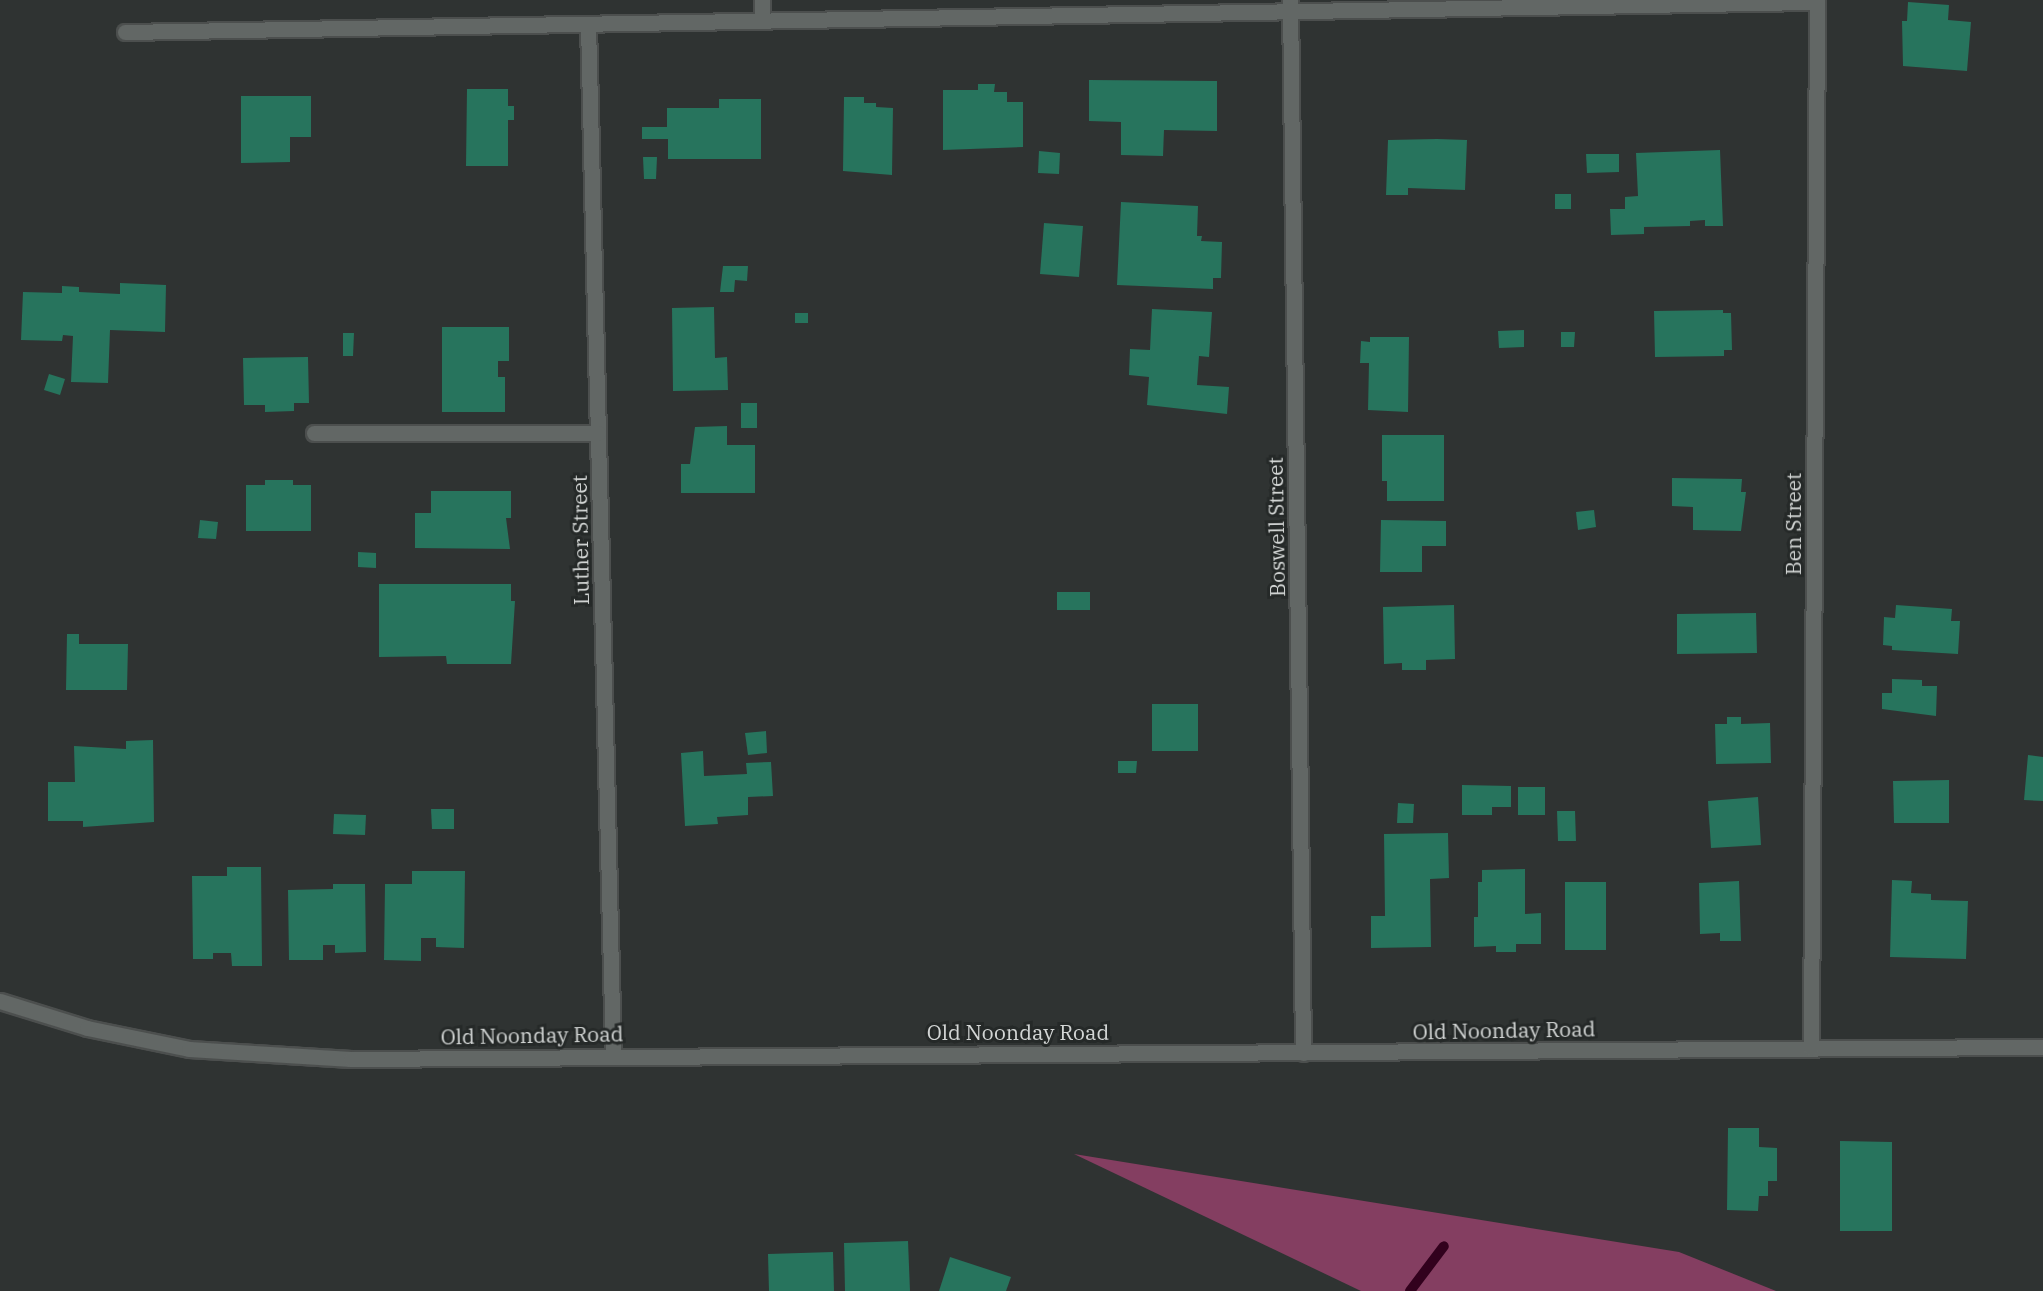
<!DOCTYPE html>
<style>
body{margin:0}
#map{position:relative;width:2043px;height:1291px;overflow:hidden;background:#2f3332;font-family:"IBM Plex Serif",serif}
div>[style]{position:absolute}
.forest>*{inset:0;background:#843e61}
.stream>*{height:10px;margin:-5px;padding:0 5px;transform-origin:5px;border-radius:5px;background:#32011d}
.building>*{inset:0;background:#27745d}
.roads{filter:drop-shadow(2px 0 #4c4f4e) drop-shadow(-2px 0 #4c4f4e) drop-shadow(0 2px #4c4f4e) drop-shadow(0 -2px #4c4f4e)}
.minor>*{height:15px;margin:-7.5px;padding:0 7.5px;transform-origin:7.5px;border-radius:7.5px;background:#626765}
span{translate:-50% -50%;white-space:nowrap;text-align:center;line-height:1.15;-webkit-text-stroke:6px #252928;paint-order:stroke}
.street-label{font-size:21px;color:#d3d6d5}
</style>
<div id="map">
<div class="forest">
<div style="clip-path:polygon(1074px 1154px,1679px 1252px,1776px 1291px,1361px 1291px)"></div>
</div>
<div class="stream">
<div style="left:1410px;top:1291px;width:56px;rotate:-52.9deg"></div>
</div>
<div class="building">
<div style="clip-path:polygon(1908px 2px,1949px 5px,1948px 20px,1971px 22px,1967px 71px,1903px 66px,1902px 21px,1907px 21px)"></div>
<div style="clip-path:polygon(1089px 80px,1217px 81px,1217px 131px,1164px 130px,1163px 156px,1121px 155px,1121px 122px,1089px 121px)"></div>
<div style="clip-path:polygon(978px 84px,995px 84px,994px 92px,1007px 92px,1007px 102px,1023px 102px,1023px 147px,943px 150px,943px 90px,978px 90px)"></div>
<div style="clip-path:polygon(467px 89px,508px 89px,508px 106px,514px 106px,514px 120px,508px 120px,508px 166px,466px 166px)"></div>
<div style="clip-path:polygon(241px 96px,311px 96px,311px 137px,290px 137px,290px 162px,241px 163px)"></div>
<div style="clip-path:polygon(844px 97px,864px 97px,864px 103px,876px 103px,876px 107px,893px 108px,892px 175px,843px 171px)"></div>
<div style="clip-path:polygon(719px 99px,761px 99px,761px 159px,668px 159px,668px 139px,642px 139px,642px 127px,667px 127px,667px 108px,719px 108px)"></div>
<div style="clip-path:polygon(1437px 139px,1467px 140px,1465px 190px,1408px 188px,1408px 195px,1386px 195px,1388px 140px)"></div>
<div style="clip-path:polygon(1720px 150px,1723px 226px,1705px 226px,1705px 220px,1690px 221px,1690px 226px,1644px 227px,1644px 234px,1611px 235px,1610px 209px,1625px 209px,1625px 197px,1638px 196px,1636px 153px)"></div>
<div style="clip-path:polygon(1039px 151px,1060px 153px,1059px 174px,1038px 173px)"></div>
<div style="clip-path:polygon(1586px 154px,1619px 154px,1619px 172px,1587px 173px)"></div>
<div style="clip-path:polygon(643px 157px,657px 157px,656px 179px,644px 179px)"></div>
<div style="clip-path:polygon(1555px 194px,1571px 194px,1571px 209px,1555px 209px)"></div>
<div style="clip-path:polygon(1121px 202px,1198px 206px,1197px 236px,1202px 236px,1201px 241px,1222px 242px,1221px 278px,1213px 278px,1213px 289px,1117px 285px)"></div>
<div style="clip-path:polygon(1044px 223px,1083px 226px,1079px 277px,1040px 274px)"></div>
<div style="clip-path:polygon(723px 266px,748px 266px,747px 281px,735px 280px,734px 292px,720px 292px)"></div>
<div style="clip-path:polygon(120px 283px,166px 285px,165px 332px,110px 330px,108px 383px,71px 382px,73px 336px,63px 335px,62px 341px,21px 340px,23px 292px,62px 293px,62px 286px,79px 287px,79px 292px,120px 294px)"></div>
<div style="clip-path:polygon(714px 307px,715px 358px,727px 357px,728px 390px,673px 391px,672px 308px)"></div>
<div style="clip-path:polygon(1152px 309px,1212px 312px,1209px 357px,1199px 356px,1197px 385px,1229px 387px,1227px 414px,1147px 405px,1149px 377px,1129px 375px,1130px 349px,1150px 350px)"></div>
<div style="clip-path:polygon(1723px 310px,1723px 313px,1731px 313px,1732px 350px,1724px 350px,1724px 356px,1655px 357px,1654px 311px)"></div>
<div style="clip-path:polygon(795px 313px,808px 313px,808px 323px,795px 323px)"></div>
<div style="clip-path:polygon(442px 327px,509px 327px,509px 361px,498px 361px,498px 377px,505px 377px,505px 412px,442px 412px)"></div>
<div style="clip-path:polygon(1524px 330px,1524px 347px,1499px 348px,1498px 331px)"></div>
<div style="clip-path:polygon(1561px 332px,1575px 332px,1574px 347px,1561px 347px)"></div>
<div style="clip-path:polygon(343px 333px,354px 333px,353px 356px,343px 356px)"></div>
<div style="clip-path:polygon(1370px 337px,1409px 337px,1408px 412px,1368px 410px,1369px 363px,1360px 363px,1361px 341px,1370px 342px)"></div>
<div style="clip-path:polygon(308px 357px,309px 403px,294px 403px,294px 411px,265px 412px,265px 405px,244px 405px,243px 358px)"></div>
<div style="clip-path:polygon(49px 374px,65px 379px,60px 395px,44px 390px)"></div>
<div style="clip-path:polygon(741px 403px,757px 403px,757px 428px,741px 428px)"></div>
<div style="clip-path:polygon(727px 426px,727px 445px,755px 445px,755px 493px,681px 493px,681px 464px,690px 464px,695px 427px)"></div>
<div style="clip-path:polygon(1382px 435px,1444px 435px,1444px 501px,1387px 501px,1387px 481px,1382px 481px)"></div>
<div style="clip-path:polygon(1672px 478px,1742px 479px,1741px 492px,1746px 492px,1741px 531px,1693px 530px,1693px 507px,1672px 506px)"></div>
<div style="clip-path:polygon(265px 480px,293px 480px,293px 485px,311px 485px,311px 531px,246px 531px,246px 485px,265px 485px)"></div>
<div style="clip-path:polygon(431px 491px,511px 491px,511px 518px,506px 518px,510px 549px,415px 548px,415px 513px,431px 513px)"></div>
<div style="clip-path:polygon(1594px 510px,1596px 527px,1578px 530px,1576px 512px)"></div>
<div style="clip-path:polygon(200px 520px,218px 522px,216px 539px,198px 538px)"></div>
<div style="clip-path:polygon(1381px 520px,1446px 521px,1446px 546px,1422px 546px,1422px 572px,1380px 572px)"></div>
<div style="clip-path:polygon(358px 552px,376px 553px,376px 568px,358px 567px)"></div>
<div style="clip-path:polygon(379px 584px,511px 584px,511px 601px,515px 601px,511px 664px,447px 664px,446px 656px,379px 657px)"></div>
<div style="clip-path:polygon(1057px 592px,1090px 592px,1090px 610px,1057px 610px)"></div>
<div style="clip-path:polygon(1454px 605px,1455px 659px,1426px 660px,1426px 670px,1402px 670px,1402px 663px,1384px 664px,1383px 607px)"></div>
<div style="clip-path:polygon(1896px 605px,1952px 609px,1951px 621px,1960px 621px,1958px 654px,1892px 650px,1892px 646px,1883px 645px,1884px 617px,1895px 618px)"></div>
<div style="clip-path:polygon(1756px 613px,1757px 653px,1677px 654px,1677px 614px)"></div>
<div style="clip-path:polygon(67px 634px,79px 634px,79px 644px,128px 644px,127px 690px,66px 690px)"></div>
<div style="clip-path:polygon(1892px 679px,1922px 680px,1922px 686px,1937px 686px,1936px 716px,1882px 709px,1882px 693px,1892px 693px)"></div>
<div style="clip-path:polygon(1152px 704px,1198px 704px,1198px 751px,1152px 751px)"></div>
<div style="clip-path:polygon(1727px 717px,1741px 717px,1741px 724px,1770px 723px,1771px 763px,1716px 764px,1715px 724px,1727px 724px)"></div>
<div style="clip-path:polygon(766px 731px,767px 753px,748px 755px,745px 733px)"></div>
<div style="clip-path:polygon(153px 740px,154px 822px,83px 827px,83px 821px,48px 821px,48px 782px,75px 782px,74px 746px,126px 749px,126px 741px)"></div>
<div style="clip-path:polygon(703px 751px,704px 776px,747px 774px,746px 763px,771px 762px,773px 796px,748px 797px,748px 815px,717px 817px,718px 824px,685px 826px,681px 753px)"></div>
<div style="clip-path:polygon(2028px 755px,2043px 757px,2043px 801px,2024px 800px)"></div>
<div style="clip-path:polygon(1118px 761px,1137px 761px,1136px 773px,1118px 773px)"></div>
<div style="clip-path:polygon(1949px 780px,1949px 823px,1894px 823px,1893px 781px)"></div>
<div style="clip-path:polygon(1462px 785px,1511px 786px,1511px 807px,1492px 807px,1492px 815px,1462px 815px)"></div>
<div style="clip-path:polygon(1518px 787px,1545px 787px,1545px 815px,1518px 815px)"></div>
<div style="clip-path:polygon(1758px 797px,1761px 845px,1711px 848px,1708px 801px)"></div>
<div style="clip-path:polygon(1398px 803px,1414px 804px,1413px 823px,1397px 823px)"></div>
<div style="clip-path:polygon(431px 809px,454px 809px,454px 829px,432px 829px)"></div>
<div style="clip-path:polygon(1557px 811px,1575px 811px,1576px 841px,1558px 841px)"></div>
<div style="clip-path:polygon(334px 814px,366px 815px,365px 835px,333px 834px)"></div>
<div style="clip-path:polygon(1448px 833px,1449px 878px,1430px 879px,1431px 947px,1371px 948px,1371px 916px,1385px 916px,1384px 834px)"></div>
<div style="clip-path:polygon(227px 867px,261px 867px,262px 966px,232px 966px,231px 953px,213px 953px,213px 959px,193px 959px,192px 876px,227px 876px)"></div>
<div style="clip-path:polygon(1525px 869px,1525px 914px,1541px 913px,1541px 944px,1516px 944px,1516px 952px,1496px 952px,1496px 946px,1474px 947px,1474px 917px,1478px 917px,1478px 882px,1482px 882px,1482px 870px)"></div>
<div style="clip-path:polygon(412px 871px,465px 871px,464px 948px,436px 947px,436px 938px,421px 938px,421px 961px,384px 960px,385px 884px,412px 884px)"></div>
<div style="clip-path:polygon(1892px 880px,1912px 881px,1911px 893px,1931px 894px,1931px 900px,1968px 901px,1966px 959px,1890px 957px)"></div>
<div style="clip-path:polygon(1739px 881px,1741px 941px,1720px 941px,1720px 933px,1700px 934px,1699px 883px)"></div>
<div style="clip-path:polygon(1565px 882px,1606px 882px,1606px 950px,1565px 950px)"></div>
<div style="clip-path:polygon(333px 884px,365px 884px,366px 952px,335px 953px,335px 945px,323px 945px,323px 960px,289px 960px,288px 890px,333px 889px)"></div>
<div style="clip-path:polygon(1728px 1128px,1759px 1128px,1759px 1147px,1777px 1148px,1777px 1181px,1768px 1181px,1768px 1196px,1759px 1196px,1758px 1211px,1727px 1210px)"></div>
<div style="clip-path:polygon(1840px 1141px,1892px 1142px,1892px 1231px,1840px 1231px)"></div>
<div style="clip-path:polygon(908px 1241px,910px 1291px,845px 1291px,844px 1243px)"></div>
<div style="clip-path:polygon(833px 1252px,834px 1291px,769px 1291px,768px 1254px)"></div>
<div style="clip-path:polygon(950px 1257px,1011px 1277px,1006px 1291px,939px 1291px)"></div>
</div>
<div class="roads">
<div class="minor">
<div style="left:762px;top:0;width:21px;rotate:90deg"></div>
<div style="left:1290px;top:0;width:1053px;rotate:89.29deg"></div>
<div style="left:588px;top:24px;width:1030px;rotate:88.61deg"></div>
<div style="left:125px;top:32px;width:1692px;rotate:-1.02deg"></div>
<div style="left:314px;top:433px;width:284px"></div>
<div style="left:0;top:1001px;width:91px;rotate:17.2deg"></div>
<div style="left:87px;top:1028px;width:104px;rotate:11.6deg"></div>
<div style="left:189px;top:1049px;width:162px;rotate:3.5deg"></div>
<div style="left:351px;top:1059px;width:1692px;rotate:-0.41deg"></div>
<div style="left:1811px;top:1048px;width:1048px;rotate:-89.67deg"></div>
</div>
</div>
<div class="street-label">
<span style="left:1793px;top:524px;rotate:-90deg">Ben Street</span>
<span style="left:1276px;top:527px;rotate:-91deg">Boswell Street</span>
<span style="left:580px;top:540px;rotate:-91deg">Luther Street</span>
<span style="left:1504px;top:1030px;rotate:-1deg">Old Noonday Road</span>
<span style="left:1018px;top:1032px">Old Noonday Road</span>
<span style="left:532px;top:1035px;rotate:-1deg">Old Noonday Road</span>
</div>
</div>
